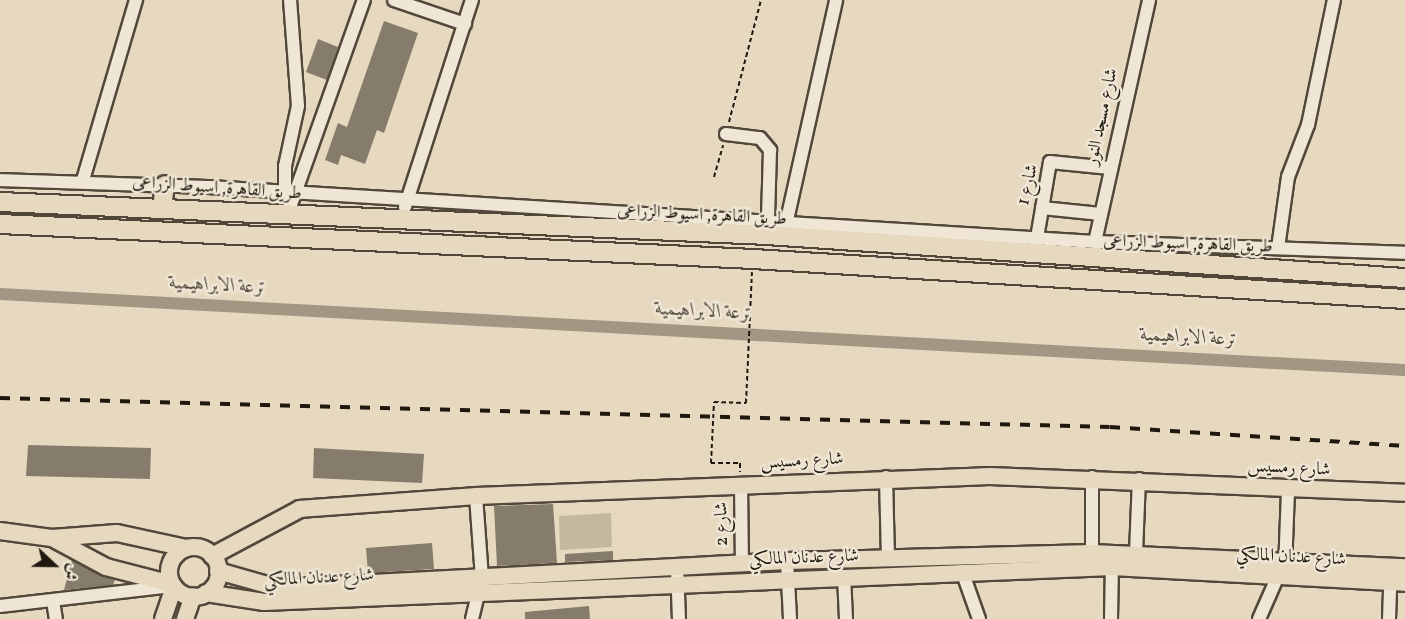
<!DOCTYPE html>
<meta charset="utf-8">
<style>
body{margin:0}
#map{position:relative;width:1405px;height:619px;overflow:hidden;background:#e6d9bf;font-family:Vollkorn,Amiri,serif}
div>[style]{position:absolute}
.green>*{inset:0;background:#c4b8a1}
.canal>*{height:12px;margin:-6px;padding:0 6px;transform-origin:6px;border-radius:6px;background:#a29783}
.building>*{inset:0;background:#867c6b}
.path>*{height:2px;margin-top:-1px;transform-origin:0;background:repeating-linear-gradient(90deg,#1f180f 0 4.5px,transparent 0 7.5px)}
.roads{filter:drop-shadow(2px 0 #51483b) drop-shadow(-2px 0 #51483b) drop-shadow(0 2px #51483b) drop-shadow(0 -2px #51483b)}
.minor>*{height:12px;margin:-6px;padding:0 6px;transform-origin:6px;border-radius:6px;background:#efe6d5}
.major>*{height:16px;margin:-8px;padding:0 8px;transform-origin:8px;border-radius:8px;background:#e6d9bf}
.major>.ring{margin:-8px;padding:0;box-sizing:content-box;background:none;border:16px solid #e6d9bf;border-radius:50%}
.highway>*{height:18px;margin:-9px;padding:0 9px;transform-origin:9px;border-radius:9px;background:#e6d9bf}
.rail>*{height:4px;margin-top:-2px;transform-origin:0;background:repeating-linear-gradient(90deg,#1f180f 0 10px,transparent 0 20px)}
.path-bridge>*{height:2px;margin-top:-1px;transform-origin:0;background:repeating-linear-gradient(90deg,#1f180f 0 4.5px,transparent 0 7.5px)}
span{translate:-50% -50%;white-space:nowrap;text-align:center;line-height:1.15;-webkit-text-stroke:5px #efe6d5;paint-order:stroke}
.street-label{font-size:18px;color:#1f180f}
.water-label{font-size:20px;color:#534b3d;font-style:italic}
.north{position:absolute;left:24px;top:535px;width:60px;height:60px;-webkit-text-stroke:4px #efe6d5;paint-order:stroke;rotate:112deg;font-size:16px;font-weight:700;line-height:24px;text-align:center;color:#1f180f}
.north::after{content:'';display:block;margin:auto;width:21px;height:27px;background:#1f180f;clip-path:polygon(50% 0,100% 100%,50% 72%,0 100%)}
</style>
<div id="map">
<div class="green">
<div style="clip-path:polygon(611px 513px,612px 547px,560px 550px,559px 516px)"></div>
</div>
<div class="canal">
<div style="left:0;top:294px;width:1407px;rotate:3.1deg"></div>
</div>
<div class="building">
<div style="clip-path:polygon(384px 21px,418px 33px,384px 133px,377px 130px,365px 164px,341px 155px,338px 165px,325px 160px,338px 123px,347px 127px)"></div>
<div style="clip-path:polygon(318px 39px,338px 47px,327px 80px,306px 72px)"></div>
<div style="clip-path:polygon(28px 445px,151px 448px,150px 479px,26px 476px)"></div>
<div style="clip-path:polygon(314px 448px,424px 454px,422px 483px,313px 478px)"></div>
<div style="clip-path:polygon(553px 504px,557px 563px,497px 566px,494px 506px)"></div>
<div style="clip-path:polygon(432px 543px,434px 569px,368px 573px,366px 548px)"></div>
<div style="clip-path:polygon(613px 551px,613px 560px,565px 562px,565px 554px)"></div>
<div style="clip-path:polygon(72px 560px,115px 580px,113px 585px,64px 590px)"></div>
<div style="clip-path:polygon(589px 606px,590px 619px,525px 619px,525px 612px)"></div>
</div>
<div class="path">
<div style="left:729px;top:122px;width:126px;rotate:-75.3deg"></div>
<div style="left:714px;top:177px;width:33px;rotate:-74deg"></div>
<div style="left:714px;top:402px;width:32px;rotate:2deg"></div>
<div style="left:746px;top:403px;width:131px;rotate:-87.4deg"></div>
<div style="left:711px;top:463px;width:29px"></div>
<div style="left:740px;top:463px;width:9px;rotate:90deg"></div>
</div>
<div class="roads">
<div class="minor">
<div style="left:394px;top:0;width:75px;rotate:18.7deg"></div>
<div style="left:726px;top:134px;width:34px;rotate:7deg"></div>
<div style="left:760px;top:138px;width:16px;rotate:50deg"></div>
<div style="left:770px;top:150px;width:69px;rotate:91.7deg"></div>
<div style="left:0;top:180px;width:209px;rotate:1.9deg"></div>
<div style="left:209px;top:187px;width:888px;rotate:3.55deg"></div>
<div style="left:1095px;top:242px;width:310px;rotate:2deg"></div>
<div style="left:83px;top:180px;width:188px;rotate:-73.6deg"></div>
<div style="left:285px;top:194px;width:28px;rotate:-90deg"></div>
<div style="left:285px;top:166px;width:61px;rotate:-77.8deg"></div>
<div style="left:298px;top:106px;width:106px;rotate:-94.3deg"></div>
<div style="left:405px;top:207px;width:218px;rotate:-72.1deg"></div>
<div style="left:1042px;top:208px;width:59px;rotate:5.8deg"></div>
<div style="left:288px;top:213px;width:226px;rotate:-70.4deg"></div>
<div style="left:787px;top:220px;width:225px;rotate:-77.4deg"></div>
<div style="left:1037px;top:238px;width:77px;rotate:-80.3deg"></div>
<div style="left:1050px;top:162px;width:60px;rotate:5.7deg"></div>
<div style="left:1095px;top:242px;width:248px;rotate:-77.4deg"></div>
<div style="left:1278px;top:248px;width:72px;rotate:-82deg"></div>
<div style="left:1288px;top:177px;width:56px;rotate:-69deg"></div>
<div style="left:1308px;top:125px;width:128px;rotate:-78.3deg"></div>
<div style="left:886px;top:477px;width:81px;rotate:88.6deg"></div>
<div style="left:741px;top:484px;width:80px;rotate:89.3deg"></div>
<div style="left:1092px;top:553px;width:76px;rotate:-90deg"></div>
<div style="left:1136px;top:553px;width:74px;rotate:-87.7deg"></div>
<div style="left:787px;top:561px;width:58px;rotate:87deg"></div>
<div style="left:677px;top:567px;width:52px;rotate:87.8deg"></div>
<div style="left:1285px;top:569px;width:79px;rotate:-87.8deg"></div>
<div style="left:962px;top:571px;width:51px;rotate:70.5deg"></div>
<div style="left:844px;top:576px;width:43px;rotate:87.3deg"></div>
<div style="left:53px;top:601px;width:18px;rotate:81deg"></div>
<div style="left:0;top:606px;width:173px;rotate:-6.6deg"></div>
<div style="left:472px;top:619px;width:42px;rotate:-76.3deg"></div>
<div style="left:482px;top:578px;width:82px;rotate:-94.2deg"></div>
<div style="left:1111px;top:619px;width:59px;rotate:-89deg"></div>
<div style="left:1259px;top:619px;width:45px;rotate:-66.3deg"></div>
<div style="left:1389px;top:619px;width:36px;rotate:-88deg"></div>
</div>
<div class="major">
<div style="left:0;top:531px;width:52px;rotate:7.7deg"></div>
<div style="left:52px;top:538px;width:65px;rotate:-4.4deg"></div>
<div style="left:117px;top:533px;width:71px;rotate:12.3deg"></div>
<div style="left:52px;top:538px;width:61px;rotate:28.2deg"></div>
<div style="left:106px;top:567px;width:68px;rotate:14.4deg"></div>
<div class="ring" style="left:169px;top:547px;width:34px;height:34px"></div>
<div style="left:212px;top:556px;width:100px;rotate:-28.1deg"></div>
<div style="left:300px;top:509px;width:176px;rotate:-4.2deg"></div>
<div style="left:476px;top:496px;width:514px;rotate:-2.23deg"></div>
<div style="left:990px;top:476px;width:415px;rotate:2.3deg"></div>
<div style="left:218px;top:571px;width:62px;rotate:15.8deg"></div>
<div style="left:278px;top:588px;width:510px;rotate:-3.04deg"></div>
<div style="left:787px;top:561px;width:305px;rotate:-1.5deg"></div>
<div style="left:1092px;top:553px;width:313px;rotate:2.6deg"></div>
<div style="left:206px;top:593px;width:59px;rotate:8.8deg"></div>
<div style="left:264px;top:602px;width:849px;rotate:-2.36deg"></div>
<div style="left:1112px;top:567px;width:293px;rotate:3.1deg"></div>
<div style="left:163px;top:619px;width:34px;rotate:-71deg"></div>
<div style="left:185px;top:619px;width:24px;rotate:-71deg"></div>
</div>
<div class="highway">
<div style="left:0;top:202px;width:768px;rotate:2.46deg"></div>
<div style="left:767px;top:235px;width:639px;rotate:3.86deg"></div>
<div style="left:162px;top:209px;width:24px;rotate:-83deg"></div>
<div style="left:0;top:224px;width:754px;rotate:2.66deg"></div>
<div style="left:753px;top:259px;width:653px;rotate:3.51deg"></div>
</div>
</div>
<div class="rail">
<div style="left:0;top:398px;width:1110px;rotate:1.5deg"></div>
<div style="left:1110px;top:427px;width:296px;rotate:3.7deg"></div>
</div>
<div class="path-bridge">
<div style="left:711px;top:463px;width:61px;rotate:-87.2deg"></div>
</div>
<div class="street-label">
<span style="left:1103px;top:117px;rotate:-78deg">شارع مسجد النور</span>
<span style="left:1029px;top:185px;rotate:-77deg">شارع 1</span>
<span style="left:217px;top:189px;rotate:4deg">طريق القاهرة, اسيوط الزراعى</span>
<span style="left:702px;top:216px;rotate:3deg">طريق القاهرة, اسيوط الزراعى</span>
<span style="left:1188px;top:245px;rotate:2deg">طريق القاهرة, اسيوط الزراعى</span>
<span style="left:802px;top:462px;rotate:-3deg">شارع رمسيس</span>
<span style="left:1289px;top:469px;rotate:3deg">شارع رمسيس</span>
<span style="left:723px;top:524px;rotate:-91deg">شارع 2</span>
<span style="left:1291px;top:558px;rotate:3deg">شارع عدنان المالكي</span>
<span style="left:804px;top:559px;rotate:-2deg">شارع عدنان المالكي</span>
<span style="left:319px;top:579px;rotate:-3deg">شارع عدنان المالكي</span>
</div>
<div class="water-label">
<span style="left:218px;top:286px;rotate:3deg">ترعة الابراهيمية</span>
<span style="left:704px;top:312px;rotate:3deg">ترعة الابراهيمية</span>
<span style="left:1189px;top:338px;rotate:3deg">ترعة الابراهيمية</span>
</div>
<div class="north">ش</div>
</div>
